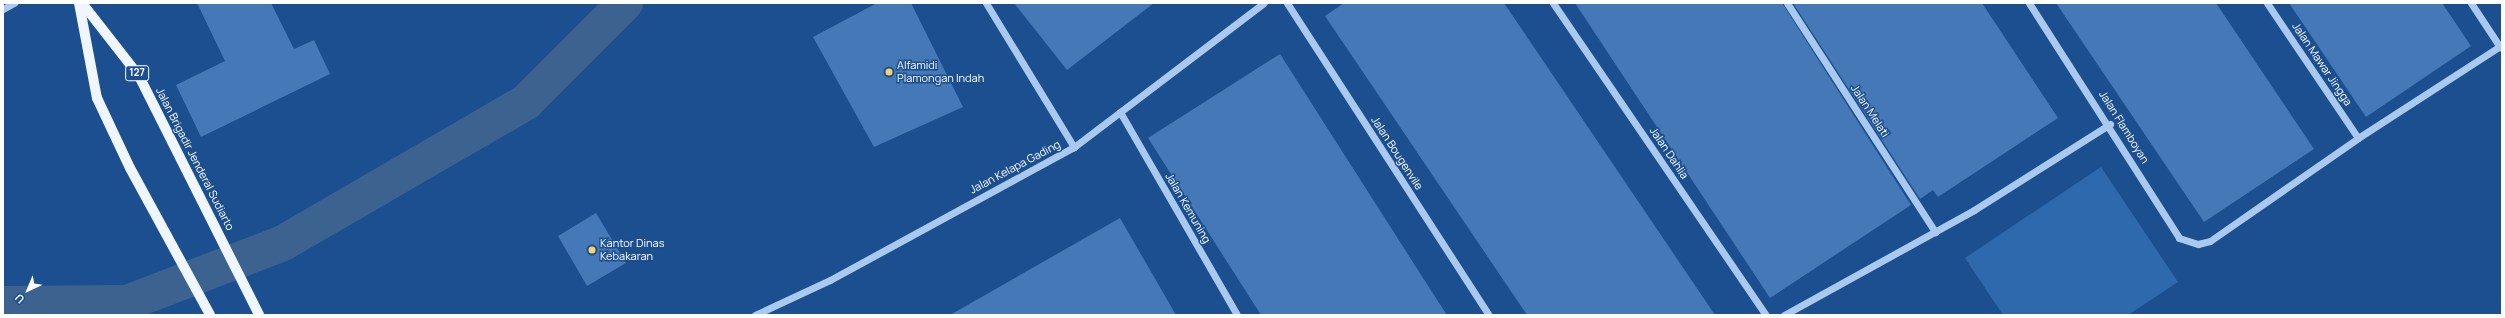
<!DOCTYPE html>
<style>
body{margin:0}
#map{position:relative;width:2505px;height:318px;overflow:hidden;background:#1b4f8f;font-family:Manrope,sans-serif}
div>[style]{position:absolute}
.green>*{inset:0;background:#2e69ad}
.canal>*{height:36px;margin:-18px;padding:0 18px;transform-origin:18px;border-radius:18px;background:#3c6290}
.building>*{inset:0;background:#4478b7}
.minor>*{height:7px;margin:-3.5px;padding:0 3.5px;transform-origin:3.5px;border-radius:3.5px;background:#a9c9ee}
.major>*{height:10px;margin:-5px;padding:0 5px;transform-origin:5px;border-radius:5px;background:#f0f6ff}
.dots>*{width:11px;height:11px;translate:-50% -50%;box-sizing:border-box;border:2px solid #1b4f8f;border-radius:50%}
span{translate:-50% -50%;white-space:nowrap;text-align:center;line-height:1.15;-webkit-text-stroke:3px #1b4f8f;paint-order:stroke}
.shield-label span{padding:1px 3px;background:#1b4f8f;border:1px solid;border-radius:3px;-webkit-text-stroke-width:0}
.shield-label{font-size:10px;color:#fff;font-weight:700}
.street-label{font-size:11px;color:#fff}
.poi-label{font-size:11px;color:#fff}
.left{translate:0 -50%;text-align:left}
.frame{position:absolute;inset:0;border:4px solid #fff;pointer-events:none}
.north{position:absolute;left:8px;top:270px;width:40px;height:40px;-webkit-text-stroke:3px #1b4f8f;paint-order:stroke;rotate:224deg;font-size:11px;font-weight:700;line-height:16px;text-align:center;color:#fff}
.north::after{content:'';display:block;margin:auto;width:14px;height:18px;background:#fff;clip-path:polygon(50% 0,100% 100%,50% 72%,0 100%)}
</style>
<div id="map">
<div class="green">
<div style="clip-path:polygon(2101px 167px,2178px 282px,2128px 315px,2003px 315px,1965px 258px)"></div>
</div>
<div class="canal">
<div style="left:3px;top:304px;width:124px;rotate:-0.5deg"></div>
<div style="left:127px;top:303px;width:167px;rotate:-21deg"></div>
<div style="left:283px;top:243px;width:281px;rotate:-30.1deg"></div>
<div style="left:526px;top:102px;width:140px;rotate:-45deg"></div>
</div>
<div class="building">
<div style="clip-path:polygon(197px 3px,271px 3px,294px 49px,314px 40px,330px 74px,201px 137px,176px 85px,225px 61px)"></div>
<div style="clip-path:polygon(877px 3px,911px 3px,963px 107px,874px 147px,813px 37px)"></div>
<div style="clip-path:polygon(1014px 3px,1154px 3px,1067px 70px)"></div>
<div style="clip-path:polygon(1344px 3px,1504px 3px,1715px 315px,1527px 315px,1325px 16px)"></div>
<div style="clip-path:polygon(1575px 3px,1782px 3px,1911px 205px,1770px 298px)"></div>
<div style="clip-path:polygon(1793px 3px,1982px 3px,2058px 118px,1938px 197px,1933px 190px,1920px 199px)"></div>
<div style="clip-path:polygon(2056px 3px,2216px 3px,2314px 149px,2204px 222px)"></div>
<div style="clip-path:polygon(2289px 3px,2442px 3px,2471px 46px,2366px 117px)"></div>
<div style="clip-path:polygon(1280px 54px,1432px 292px,1447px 315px,1261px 315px,1148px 138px)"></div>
<div style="clip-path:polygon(596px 213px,626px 263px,587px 286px,558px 236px)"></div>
<div style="clip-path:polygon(1120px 218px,1176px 315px,950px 315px)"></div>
</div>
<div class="minor">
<div style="left:986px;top:3px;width:169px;rotate:58.6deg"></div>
<div style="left:1287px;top:3px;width:372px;rotate:57.1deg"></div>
<div style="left:1553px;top:3px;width:378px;rotate:55.7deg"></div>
<div style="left:1787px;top:3px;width:273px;rotate:57.1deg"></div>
<div style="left:2029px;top:3px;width:279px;rotate:57.4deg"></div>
<div style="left:2179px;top:238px;width:20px;rotate:18deg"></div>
<div style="left:2198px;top:244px;width:12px;rotate:-14deg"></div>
<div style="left:2210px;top:241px;width:180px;rotate:-34.8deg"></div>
<div style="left:2358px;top:138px;width:171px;rotate:-32.9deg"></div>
<div style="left:2267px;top:3px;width:163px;rotate:56deg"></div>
<div style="left:2471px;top:3px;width:53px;rotate:56.6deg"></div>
<div style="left:3px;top:9px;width:13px;rotate:-29deg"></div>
<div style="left:1120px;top:112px;width:234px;rotate:60deg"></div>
<div style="left:755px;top:315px;width:83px;rotate:-25deg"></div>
<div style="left:830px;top:280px;width:278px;rotate:-28.6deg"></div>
<div style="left:1074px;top:147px;width:238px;rotate:-37.2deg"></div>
<div style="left:1784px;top:315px;width:217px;rotate:-28.9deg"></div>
<div style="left:1974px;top:210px;width:161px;rotate:-32.3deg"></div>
</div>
<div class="major">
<div style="left:79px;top:3px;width:97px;rotate:79.3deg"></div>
<div style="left:97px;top:98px;width:77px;rotate:64.8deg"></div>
<div style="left:130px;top:168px;width:167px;rotate:61.4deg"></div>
<div style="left:82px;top:3px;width:93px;rotate:52deg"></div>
<div style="left:139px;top:76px;width:267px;rotate:63.3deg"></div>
</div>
<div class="dots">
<div style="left:889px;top:72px;background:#ffd166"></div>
<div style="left:592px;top:250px;background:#ffd166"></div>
</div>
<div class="shield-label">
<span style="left:137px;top:73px">127</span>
</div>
<div class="street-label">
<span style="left:2322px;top:64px;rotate:56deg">Jalan Mawar Jingga</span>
<span style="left:1870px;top:111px;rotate:57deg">Jalan Melati</span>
<span style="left:2124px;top:127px;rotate:58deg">Jalan Flamboyan</span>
<span style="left:1397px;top:153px;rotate:57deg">Jalan Bougenvile</span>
<span style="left:1669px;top:153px;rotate:56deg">Jalan Dahlia</span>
<span style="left:195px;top:159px;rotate:63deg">Jalan Brigadir Jenderal Sudiarto</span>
<span style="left:1015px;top:167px;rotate:-28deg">Jalan Kelapa Gading</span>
<span style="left:1188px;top:208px;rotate:60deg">Jalan Kemuning</span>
</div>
<div class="poi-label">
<span class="left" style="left:897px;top:72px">Alfamidi<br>Plamongan Indah</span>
<span class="left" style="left:600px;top:250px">Kantor Dinas<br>Kebakaran</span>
</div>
<div class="frame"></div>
<div class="north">U</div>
</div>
